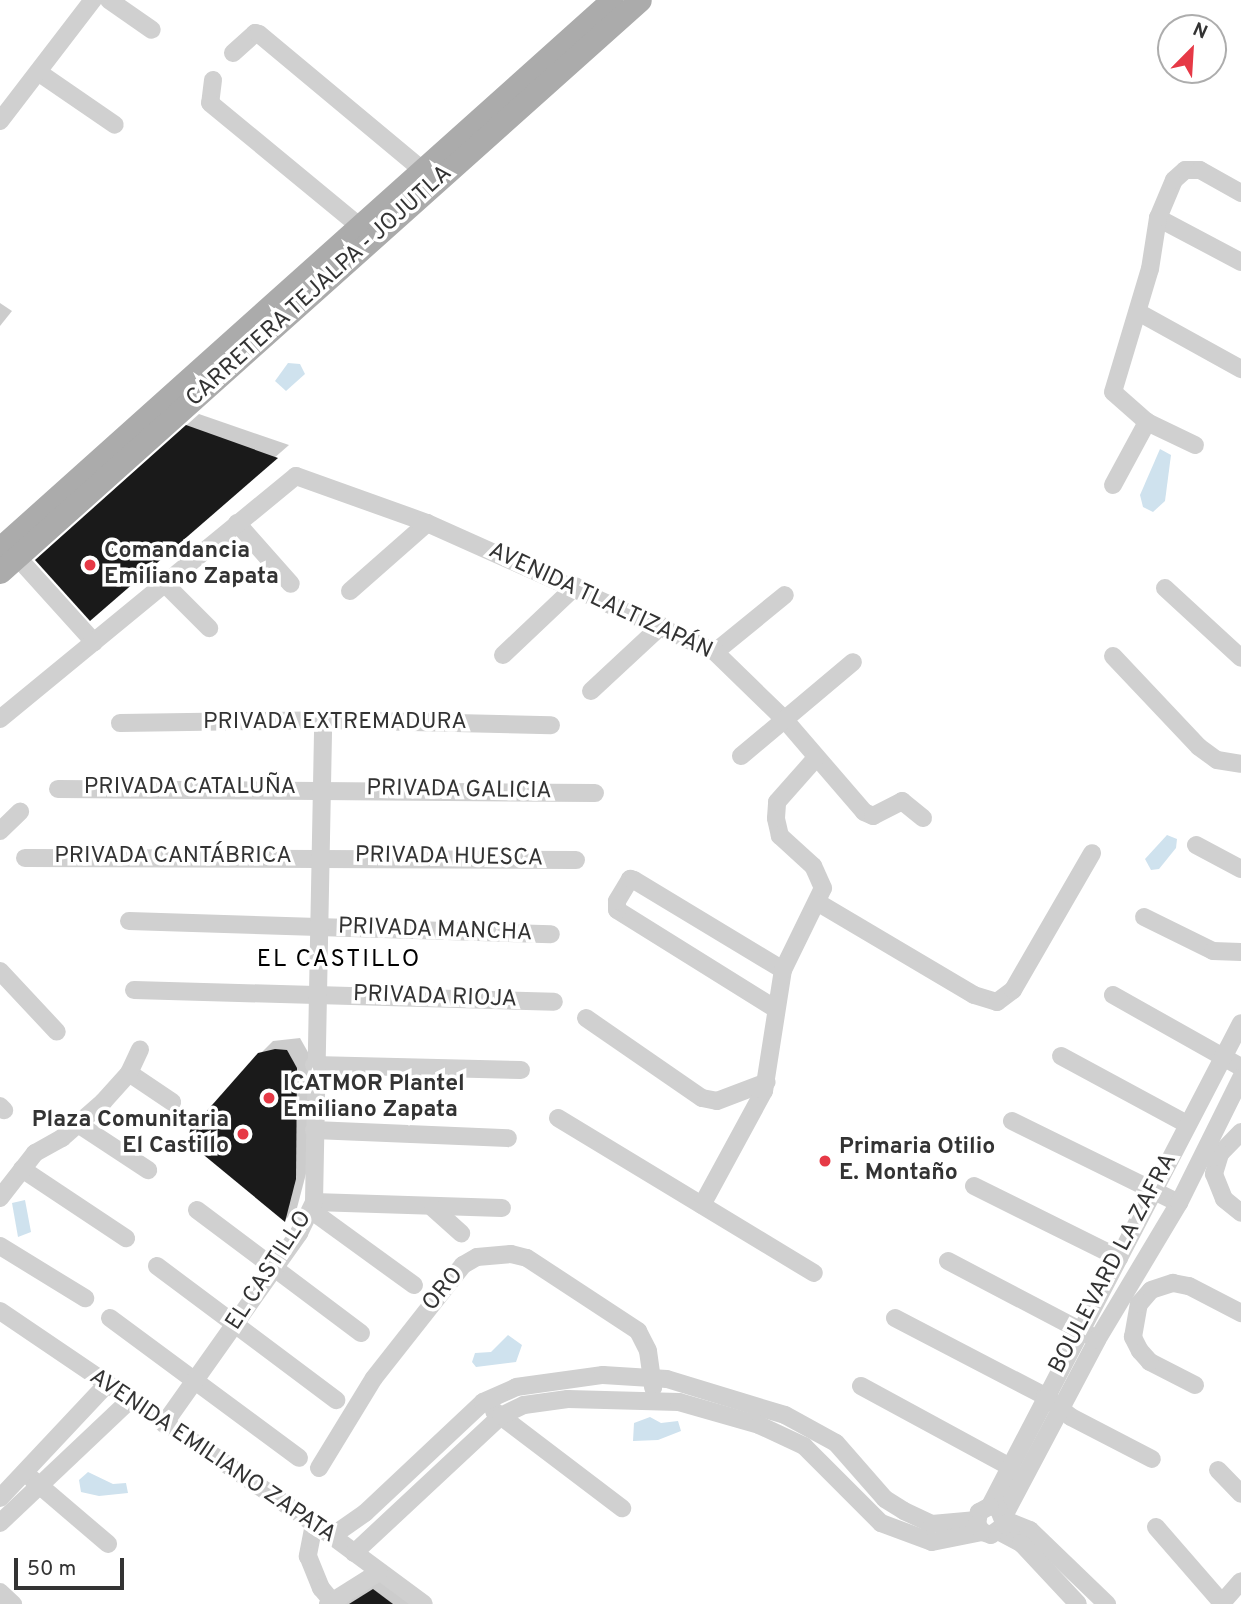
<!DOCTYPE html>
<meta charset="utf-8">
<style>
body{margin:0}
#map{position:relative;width:1241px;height:1604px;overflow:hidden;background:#fff;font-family:Overpass,sans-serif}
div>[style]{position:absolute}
.water>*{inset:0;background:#cfe2ee}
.shadow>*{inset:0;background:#0003}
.building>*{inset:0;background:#1a1a1a}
.minor>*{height:18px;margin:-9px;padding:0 9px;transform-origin:9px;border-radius:9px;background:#d0d0d0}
.major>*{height:23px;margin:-11.5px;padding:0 11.5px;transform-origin:11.5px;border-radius:11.5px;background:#ababab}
.dots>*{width:19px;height:19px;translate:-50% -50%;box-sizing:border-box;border:4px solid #fff;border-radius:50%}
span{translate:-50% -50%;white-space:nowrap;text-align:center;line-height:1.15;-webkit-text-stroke:7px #fff;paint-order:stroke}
.street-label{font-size:23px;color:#333}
.poi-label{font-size:23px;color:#333;font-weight:700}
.left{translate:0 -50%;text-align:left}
.right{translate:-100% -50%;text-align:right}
.neighbourhood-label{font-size:24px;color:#000;letter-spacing:2px}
.north{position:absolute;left:1157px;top:14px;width:70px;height:70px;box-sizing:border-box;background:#fff;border:2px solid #adadad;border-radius:50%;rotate:24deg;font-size:19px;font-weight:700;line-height:28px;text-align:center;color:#333}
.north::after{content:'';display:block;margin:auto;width:24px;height:32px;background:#e63946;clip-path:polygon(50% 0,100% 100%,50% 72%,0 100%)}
.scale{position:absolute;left:14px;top:1558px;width:110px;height:32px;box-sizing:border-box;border:4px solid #333;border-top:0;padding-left:9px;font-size:21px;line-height:24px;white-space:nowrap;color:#333;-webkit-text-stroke:5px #fff;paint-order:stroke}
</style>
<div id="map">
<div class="water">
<div style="clip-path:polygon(288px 363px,300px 364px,305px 374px,286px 391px,275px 381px)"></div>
<div style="clip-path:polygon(1160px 449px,1171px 455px,1165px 501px,1153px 512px,1143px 507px,1140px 495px)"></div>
<div style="clip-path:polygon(1167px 835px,1177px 839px,1176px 848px,1159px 869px,1151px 870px,1145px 859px)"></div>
<div style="clip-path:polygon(25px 1200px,31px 1232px,18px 1237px,12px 1203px)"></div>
<div style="clip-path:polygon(508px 1335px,522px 1345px,516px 1362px,476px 1367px,472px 1362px,475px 1353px,491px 1352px)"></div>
<div style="clip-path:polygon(650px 1417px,661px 1423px,678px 1421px,681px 1431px,658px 1440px,633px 1441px,634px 1423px)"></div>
<div style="clip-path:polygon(88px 1472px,113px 1484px,126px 1483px,128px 1493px,99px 1496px,81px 1492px,79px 1480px)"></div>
</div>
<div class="shadow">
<div style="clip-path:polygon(0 303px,12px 311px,0 326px)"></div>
<div style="clip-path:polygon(199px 414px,289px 445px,91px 619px,49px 548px)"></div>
<div style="clip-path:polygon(300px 1038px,309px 1054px,308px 1166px,297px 1208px,285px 1220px,260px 1054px,273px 1041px)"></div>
<div style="clip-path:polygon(387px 1577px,422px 1604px,340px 1604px)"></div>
</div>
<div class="building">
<div style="clip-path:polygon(186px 425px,278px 458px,90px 621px,35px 560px)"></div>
<div style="clip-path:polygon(275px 1049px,287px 1050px,297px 1068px,296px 1179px,285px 1222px,188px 1142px,190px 1130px,258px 1053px)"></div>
<div style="clip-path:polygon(373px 1589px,393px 1604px,349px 1604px)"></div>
</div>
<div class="minor">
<div style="left:109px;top:0;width:52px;rotate:34.9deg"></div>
<div style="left:233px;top:53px;width:30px;rotate:-42deg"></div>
<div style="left:255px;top:33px;width:4px;rotate:14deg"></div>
<div style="left:259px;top:34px;width:209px;rotate:39.8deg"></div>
<div style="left:38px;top:72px;width:93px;rotate:34.5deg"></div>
<div style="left:213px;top:80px;width:23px;rotate:97deg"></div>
<div style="left:210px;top:103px;width:192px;rotate:39.5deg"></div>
<div style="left:0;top:121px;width:153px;rotate:-52.5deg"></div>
<div style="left:1158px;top:218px;width:94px;rotate:27.9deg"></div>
<div style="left:1138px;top:312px;width:118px;rotate:29deg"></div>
<div style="left:1195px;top:445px;width:53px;rotate:-154.4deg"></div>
<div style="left:1147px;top:422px;width:45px;rotate:-138.6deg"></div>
<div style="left:1113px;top:392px;width:128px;rotate:-73.3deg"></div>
<div style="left:1150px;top:269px;width:52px;rotate:-81.1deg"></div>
<div style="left:1158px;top:218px;width:41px;rotate:-67.2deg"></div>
<div style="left:1174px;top:180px;width:15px;rotate:-42deg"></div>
<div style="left:1185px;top:170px;width:15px"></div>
<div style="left:1200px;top:170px;width:47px;rotate:29.3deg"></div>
<div style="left:1113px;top:485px;width:72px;rotate:-61.6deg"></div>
<div style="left:237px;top:523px;width:81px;rotate:48.5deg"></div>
<div style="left:9px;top:548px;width:127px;rotate:47.9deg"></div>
<div style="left:164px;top:583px;width:64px;rotate:45deg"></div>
<div style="left:1165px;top:588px;width:103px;rotate:42.6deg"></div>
<div style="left:350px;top:591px;width:103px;rotate:-41.4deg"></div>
<div style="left:715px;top:652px;width:90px;rotate:-39.2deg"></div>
<div style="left:503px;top:655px;width:100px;rotate:-43.4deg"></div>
<div style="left:1113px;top:656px;width:125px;rotate:46.6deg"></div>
<div style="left:1199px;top:747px;width:22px;rotate:36deg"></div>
<div style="left:1217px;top:760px;width:24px;rotate:9deg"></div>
<div style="left:591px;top:691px;width:96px;rotate:-42.9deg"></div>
<div style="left:0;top:719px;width:383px;rotate:-39.4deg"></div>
<div style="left:296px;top:476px;width:139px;rotate:19.7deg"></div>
<div style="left:427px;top:523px;width:316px;rotate:24.1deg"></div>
<div style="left:715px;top:652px;width:98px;rotate:44.2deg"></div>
<div style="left:785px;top:720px;width:121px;rotate:49.3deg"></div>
<div style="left:864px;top:812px;width:10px;rotate:24deg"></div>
<div style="left:873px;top:816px;width:33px;rotate:-27deg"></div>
<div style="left:902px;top:801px;width:27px;rotate:39deg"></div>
<div style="left:120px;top:723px;width:203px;rotate:-0.8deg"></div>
<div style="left:323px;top:720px;width:228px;rotate:1.3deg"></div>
<div style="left:741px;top:756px;width:146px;rotate:-40deg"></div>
<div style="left:58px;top:789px;width:537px;rotate:0.43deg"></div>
<div style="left:0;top:831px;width:28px;rotate:-44deg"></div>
<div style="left:1196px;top:845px;width:51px;rotate:28.1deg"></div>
<div style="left:25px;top:858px;width:551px;rotate:0.21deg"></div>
<div style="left:817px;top:902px;width:182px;rotate:30.6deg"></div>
<div style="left:974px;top:995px;width:24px;rotate:17deg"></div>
<div style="left:997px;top:1002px;width:20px;rotate:-37deg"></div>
<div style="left:1013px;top:990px;width:158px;rotate:-60deg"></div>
<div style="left:1144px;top:917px;width:77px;rotate:26.2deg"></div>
<div style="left:1213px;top:951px;width:28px;rotate:2deg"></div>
<div style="left:129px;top:921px;width:422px;rotate:1.8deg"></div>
<div style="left:0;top:971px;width:83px;rotate:46.9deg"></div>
<div style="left:134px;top:990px;width:420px;rotate:1.6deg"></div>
<div style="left:1113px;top:995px;width:147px;rotate:29.4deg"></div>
<div style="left:776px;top:1009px;width:187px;rotate:-148.1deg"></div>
<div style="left:617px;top:910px;width:9px;rotate:-90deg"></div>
<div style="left:617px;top:901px;width:26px;rotate:-59deg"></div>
<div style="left:630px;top:879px;width:4px;rotate:14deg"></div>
<div style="left:634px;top:880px;width:174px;rotate:31.1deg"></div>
<div style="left:586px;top:1018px;width:141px;rotate:34.6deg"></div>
<div style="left:702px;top:1098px;width:15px;rotate:11deg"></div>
<div style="left:717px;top:1101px;width:53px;rotate:-20.8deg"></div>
<div style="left:1061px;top:1056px;width:143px;rotate:28.4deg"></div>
<div style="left:314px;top:1065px;width:207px;rotate:1.4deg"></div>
<div style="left:129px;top:1073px;width:52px;rotate:34deg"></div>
<div style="left:0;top:1106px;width:6px;rotate:45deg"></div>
<div style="left:558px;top:1118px;width:299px;rotate:31.2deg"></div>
<div style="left:1012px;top:1121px;width:186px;rotate:26.2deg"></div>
<div style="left:78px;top:1124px;width:84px;rotate:33.3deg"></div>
<div style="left:314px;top:1130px;width:194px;rotate:2.4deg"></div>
<div style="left:1241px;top:1132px;width:30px;rotate:134deg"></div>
<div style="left:1220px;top:1154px;width:21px;rotate:107deg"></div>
<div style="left:1214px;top:1174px;width:27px;rotate:68deg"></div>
<div style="left:1224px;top:1199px;width:22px;rotate:39deg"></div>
<div style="left:22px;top:1169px;width:125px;rotate:33.6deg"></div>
<div style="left:974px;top:1186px;width:162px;rotate:26.4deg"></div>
<div style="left:0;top:1198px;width:57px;rotate:-52.1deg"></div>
<div style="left:35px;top:1153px;width:31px;rotate:-29deg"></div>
<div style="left:62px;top:1138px;width:55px;rotate:-41.3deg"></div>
<div style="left:103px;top:1102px;width:39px;rotate:-48deg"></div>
<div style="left:129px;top:1073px;width:26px;rotate:-65deg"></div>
<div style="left:314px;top:1202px;width:188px;rotate:1.8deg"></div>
<div style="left:702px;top:1205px;width:130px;rotate:-61.5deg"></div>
<div style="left:764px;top:1091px;width:122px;rotate:-81.1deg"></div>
<div style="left:783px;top:970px;width:91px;rotate:-64deg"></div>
<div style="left:823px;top:888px;width:24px;rotate:-114deg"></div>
<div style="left:813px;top:866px;width:45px;rotate:-137.7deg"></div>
<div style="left:780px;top:836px;width:18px;rotate:-103deg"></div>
<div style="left:776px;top:818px;width:16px;rotate:-86deg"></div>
<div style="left:777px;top:802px;width:57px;rotate:-48.5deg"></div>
<div style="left:433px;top:1208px;width:38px;rotate:42deg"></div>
<div style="left:197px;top:1210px;width:205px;rotate:36.9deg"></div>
<div style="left:312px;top:1211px;width:126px;rotate:36deg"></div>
<div style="left:0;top:1246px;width:100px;rotate:31.5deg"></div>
<div style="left:948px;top:1261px;width:161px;rotate:27.7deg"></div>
<div style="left:157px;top:1266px;width:224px;rotate:36.8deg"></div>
<div style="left:0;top:1311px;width:401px;rotate:34.1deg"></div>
<div style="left:332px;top:1536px;width:114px;rotate:36.5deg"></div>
<div style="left:110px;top:1318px;width:235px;rotate:36.5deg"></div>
<div style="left:895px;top:1318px;width:169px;rotate:27.5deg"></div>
<div style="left:1045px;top:1396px;width:33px;rotate:39deg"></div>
<div style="left:1071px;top:1417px;width:91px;rotate:27.4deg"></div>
<div style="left:1195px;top:1385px;width:51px;rotate:-152.9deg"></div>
<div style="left:1150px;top:1362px;width:15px;rotate:-132deg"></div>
<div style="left:1140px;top:1351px;width:16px;rotate:-117deg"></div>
<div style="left:1133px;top:1337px;width:34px;rotate:-80deg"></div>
<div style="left:1139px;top:1304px;width:18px;rotate:-49deg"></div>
<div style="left:1151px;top:1290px;width:23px;rotate:-18deg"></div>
<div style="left:1173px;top:1283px;width:16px;rotate:11deg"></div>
<div style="left:1189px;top:1286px;width:59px;rotate:27.4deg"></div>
<div style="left:861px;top:1386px;width:170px;rotate:28.5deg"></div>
<div style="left:494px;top:1411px;width:161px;rotate:37.2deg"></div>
<div style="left:164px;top:1424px;width:234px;rotate:-54.7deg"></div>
<div style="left:299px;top:1233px;width:34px;rotate:-64deg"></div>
<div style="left:314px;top:1202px;width:482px;rotate:-88.9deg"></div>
<div style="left:319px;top:1468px;width:105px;rotate:-58.6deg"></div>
<div style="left:374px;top:1378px;width:144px;rotate:-51.8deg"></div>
<div style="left:463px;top:1265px;width:16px;rotate:-30deg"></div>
<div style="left:477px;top:1257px;width:34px;rotate:-5deg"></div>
<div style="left:511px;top:1254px;width:16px;rotate:14deg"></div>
<div style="left:527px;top:1258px;width:133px;rotate:33.3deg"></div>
<div style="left:638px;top:1331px;width:22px;rotate:63deg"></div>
<div style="left:648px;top:1351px;width:37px;rotate:82deg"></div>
<div style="left:1218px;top:1470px;width:33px;rotate:46deg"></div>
<div style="left:32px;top:1479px;width:100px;rotate:40.5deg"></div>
<div style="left:0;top:1498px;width:154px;rotate:-46.8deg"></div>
<div style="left:990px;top:1506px;width:544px;rotate:-62.54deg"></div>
<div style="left:1004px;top:1516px;width:199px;rotate:-62.1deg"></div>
<div style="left:1097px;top:1340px;width:160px;rotate:-59.1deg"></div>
<div style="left:1179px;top:1203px;width:140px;rotate:-63.6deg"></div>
<div style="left:1005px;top:1520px;width:27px;rotate:22deg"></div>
<div style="left:1030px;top:1530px;width:107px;rotate:43.9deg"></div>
<div style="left:0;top:1523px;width:176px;rotate:-43.4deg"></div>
<div style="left:314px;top:1524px;width:33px;rotate:101deg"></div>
<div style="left:308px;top:1556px;width:35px;rotate:68deg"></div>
<div style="left:321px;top:1588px;width:17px;rotate:50deg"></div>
<div style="left:1156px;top:1527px;width:101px;rotate:49deg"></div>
<div style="left:1000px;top:1532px;width:24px;rotate:28deg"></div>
<div style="left:1021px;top:1543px;width:83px;rotate:46.9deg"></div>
<div style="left:332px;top:1536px;width:40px;rotate:-34.9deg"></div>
<div style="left:365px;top:1513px;width:162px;rotate:-43.2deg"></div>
<div style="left:483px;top:1402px;width:36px;rotate:-24deg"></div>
<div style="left:516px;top:1387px;width:88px;rotate:-7.9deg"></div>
<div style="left:603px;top:1375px;width:64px;rotate:3.6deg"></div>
<div style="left:667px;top:1379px;width:123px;rotate:17deg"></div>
<div style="left:785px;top:1415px;width:58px;rotate:28.8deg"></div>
<div style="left:836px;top:1443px;width:74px;rotate:48.8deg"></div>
<div style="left:885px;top:1499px;width:22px;rotate:32deg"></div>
<div style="left:904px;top:1511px;width:31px;rotate:25deg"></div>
<div style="left:932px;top:1524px;width:45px;rotate:-5.1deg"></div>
<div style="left:354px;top:1553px;width:201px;rotate:-43deg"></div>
<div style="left:501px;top:1416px;width:25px;rotate:-26deg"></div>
<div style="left:524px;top:1405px;width:44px;rotate:-7.8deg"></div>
<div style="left:568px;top:1399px;width:111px;rotate:1.5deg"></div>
<div style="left:679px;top:1402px;width:83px;rotate:16deg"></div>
<div style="left:759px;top:1425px;width:50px;rotate:25deg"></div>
<div style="left:804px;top:1446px;width:109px;rotate:45deg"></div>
<div style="left:881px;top:1523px;width:54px;rotate:20.4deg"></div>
<div style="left:932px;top:1542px;width:51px;rotate:-11.3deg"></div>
<div style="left:982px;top:1532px;width:9px;rotate:18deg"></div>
<div style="left:991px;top:1535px;width:17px;rotate:-36deg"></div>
<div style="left:1005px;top:1525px;width:18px;rotate:-112deg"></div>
<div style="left:998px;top:1508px;width:8px;rotate:-166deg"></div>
<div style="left:990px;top:1506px;width:13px;rotate:151deg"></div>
<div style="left:979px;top:1512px;width:12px;rotate:99deg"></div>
<div style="left:977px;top:1524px;width:9px;rotate:58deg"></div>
<div style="left:0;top:1592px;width:18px;rotate:43deg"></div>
<div style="left:328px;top:1604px;width:60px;rotate:-32.1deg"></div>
<div style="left:1221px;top:1604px;width:30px;rotate:-49deg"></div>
</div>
<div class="major">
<div style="left:0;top:548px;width:821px;rotate:-41.84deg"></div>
<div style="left:0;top:572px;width:858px;rotate:-41.79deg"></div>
</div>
<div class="dots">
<div style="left:90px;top:565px;background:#e63946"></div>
<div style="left:269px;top:1098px;background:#e63946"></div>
<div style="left:243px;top:1134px;background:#e63946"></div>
<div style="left:825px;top:1161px;background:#e63946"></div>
</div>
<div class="street-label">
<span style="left:320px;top:287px;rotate:-42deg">CARRETERA TEJALPA - JOJUTLA</span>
<span style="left:600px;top:602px;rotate:25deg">AVENIDA TLALTIZAPÁN</span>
<span style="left:335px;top:723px">PRIVADA EXTREMADURA</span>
<span style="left:190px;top:788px">PRIVADA CATALUÑA</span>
<span style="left:459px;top:791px;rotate:1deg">PRIVADA GALICIA</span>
<span style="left:173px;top:857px">PRIVADA CANTÁBRICA</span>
<span style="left:449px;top:858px;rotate:1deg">PRIVADA HUESCA</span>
<span style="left:435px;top:931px;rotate:2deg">PRIVADA MANCHA</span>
<span style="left:435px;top:998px;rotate:2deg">PRIVADA RIOJA</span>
<span style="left:1114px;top:1264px;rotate:-62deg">BOULEVARD LA ZAFRA</span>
<span style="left:270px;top:1271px;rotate:-57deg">EL CASTILLO</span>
<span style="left:444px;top:1290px;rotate:-50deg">ORO</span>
<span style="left:212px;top:1457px;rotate:34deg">AVENIDA EMILIANO ZAPATA</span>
</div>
<div class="poi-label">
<span class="left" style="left:104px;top:565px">Comandancia<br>Emiliano Zapata</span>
<span class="left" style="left:283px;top:1098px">ICATMOR Plantel<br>Emiliano Zapata</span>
<span class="right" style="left:229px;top:1134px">Plaza Comunitaria<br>El Castillo</span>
<span class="left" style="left:839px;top:1161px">Primaria Otilio<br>E. Montaño</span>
</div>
<div class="neighbourhood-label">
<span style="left:339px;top:961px">EL CASTILLO</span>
</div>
<div class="north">N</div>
<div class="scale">50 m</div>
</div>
